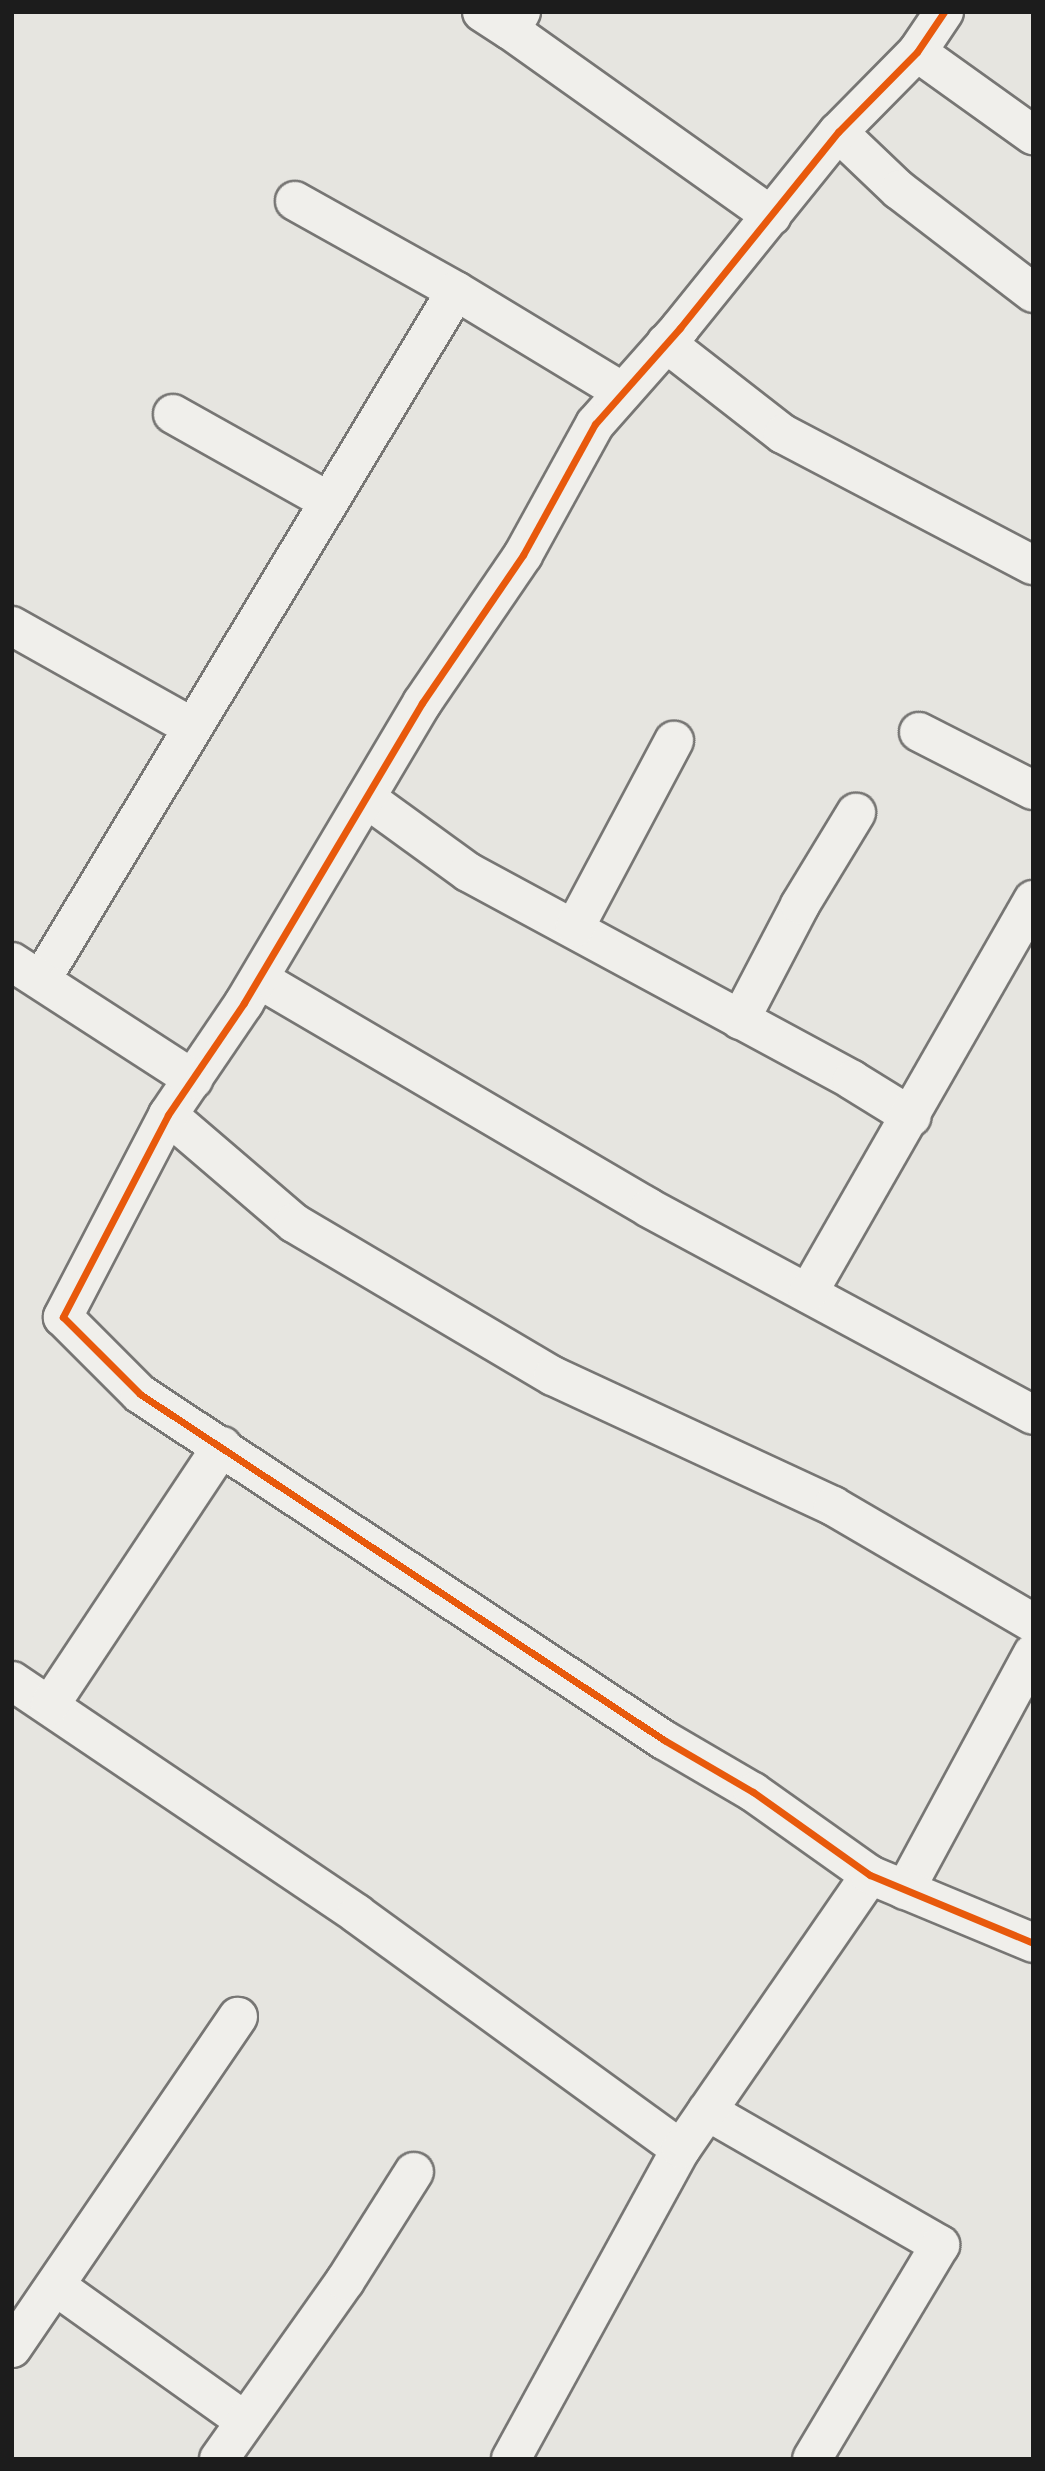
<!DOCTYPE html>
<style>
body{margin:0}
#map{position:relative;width:1045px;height:2471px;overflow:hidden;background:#e6e5e0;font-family:"Architects Daughter",sans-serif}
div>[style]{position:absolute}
.roads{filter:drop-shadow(2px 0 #777674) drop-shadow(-2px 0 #777674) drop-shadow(0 2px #777674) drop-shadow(0 -2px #777674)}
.minor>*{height:38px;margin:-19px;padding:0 19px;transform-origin:19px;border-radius:19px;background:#f0efeb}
.tertiary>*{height:38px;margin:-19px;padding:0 19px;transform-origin:19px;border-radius:19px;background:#f0efeb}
.cycleway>*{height:7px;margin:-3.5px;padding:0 3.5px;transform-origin:3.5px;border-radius:3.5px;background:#e8590c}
span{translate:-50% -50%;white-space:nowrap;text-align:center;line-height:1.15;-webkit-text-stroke:5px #f7f3e8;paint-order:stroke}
.frame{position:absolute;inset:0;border:14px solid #1c1c1c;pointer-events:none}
</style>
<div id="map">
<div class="roads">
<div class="minor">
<div style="left:482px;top:12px;width:33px;rotate:33deg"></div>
<div style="left:521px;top:12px;width:21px;rotate:121deg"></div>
<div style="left:510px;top:30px;width:321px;rotate:35.4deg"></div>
<div style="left:917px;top:52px;width:143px;rotate:35.6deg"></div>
<div style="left:838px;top:132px;width:84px;rotate:43.6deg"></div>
<div style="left:899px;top:190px;width:169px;rotate:37.5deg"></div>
<div style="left:295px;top:201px;width:184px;rotate:29.2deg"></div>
<div style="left:666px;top:343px;width:148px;rotate:37.9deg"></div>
<div style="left:783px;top:434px;width:282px;rotate:27.7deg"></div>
<div style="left:173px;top:414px;width:178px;rotate:29.3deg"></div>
<div style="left:12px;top:626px;width:206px;rotate:29.3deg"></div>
<div style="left:919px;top:732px;width:128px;rotate:27deg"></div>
<div style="left:366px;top:798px;width:126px;rotate:36deg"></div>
<div style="left:468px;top:872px;width:437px;rotate:28.4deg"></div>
<div style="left:852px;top:1080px;width:70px;rotate:31.7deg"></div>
<div style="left:575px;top:927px;width:211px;rotate:-62deg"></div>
<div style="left:259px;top:979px;width:452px;rotate:30.4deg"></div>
<div style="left:649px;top:1208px;width:436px;rotate:28.3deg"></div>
<div style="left:41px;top:980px;width:804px;rotate:-58.94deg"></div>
<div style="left:456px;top:291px;width:195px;rotate:31.2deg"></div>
<div style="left:740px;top:1020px;width:130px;rotate:-62.4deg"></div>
<div style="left:800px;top:905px;width:108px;rotate:-58.7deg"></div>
<div style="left:168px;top:1115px;width:166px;rotate:40.6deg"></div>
<div style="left:294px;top:1223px;width:301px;rotate:30.6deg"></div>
<div style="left:553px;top:1376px;width:309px;rotate:24.9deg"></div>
<div style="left:833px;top:1506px;width:232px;rotate:30.3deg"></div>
<div style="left:808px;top:1293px;width:453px;rotate:-60.2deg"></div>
<div style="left:12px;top:1681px;width:416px;rotate:34deg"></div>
<div style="left:357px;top:1914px;width:400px;rotate:36deg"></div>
<div style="left:50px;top:1705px;width:311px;rotate:-56.4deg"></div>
<div style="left:905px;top:1890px;width:269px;rotate:-61.6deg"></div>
<div style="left:707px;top:2111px;width:269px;rotate:29.9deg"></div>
<div style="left:940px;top:2245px;width:249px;rotate:120.9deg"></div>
<div style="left:57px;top:2287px;width:231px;rotate:35.5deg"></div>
<div style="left:12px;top:2348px;width:401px;rotate:-55.7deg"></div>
<div style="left:219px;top:2459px;width:218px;rotate:-54.7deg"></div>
<div style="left:345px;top:2281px;width:129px;rotate:-57.7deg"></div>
<div style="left:511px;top:2459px;width:354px;rotate:-61.3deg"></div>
<div style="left:681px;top:2149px;width:333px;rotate:-55.4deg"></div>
</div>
<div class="tertiary">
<div style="left:944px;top:12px;width:48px;rotate:124deg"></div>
<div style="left:917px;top:52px;width:112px;rotate:134.6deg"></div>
<div style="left:838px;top:132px;width:252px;rotate:128.9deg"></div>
<div style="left:680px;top:328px;width:128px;rotate:131.5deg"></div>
<div style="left:595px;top:424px;width:149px;rotate:118.8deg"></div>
<div style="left:523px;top:555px;width:179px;rotate:124.3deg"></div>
<div style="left:422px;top:703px;width:349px;rotate:120.7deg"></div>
<div style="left:244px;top:1003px;width:135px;rotate:124.2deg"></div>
<div style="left:168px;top:1115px;width:228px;rotate:117.5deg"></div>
<div style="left:63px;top:1317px;width:109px;rotate:45deg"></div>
<div style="left:140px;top:1394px;width:628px;rotate:33.44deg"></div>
<div style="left:664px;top:1740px;width:103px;rotate:30.3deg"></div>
<div style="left:753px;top:1792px;width:143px;rotate:35.4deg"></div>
<div style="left:870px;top:1875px;width:177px;rotate:22.6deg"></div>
<div style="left:12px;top:962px;width:216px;rotate:32.9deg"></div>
</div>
</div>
<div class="cycleway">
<div style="left:944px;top:12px;width:48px;rotate:124deg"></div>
<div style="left:917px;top:52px;width:112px;rotate:134.6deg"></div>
<div style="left:838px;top:132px;width:252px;rotate:128.9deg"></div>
<div style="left:680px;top:328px;width:128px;rotate:131.5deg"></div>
<div style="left:595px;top:424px;width:149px;rotate:118.8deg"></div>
<div style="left:523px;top:555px;width:179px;rotate:124.3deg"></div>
<div style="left:422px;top:703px;width:349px;rotate:120.7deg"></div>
<div style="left:244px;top:1003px;width:135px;rotate:124.2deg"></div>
<div style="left:168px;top:1115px;width:228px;rotate:117.5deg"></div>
<div style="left:63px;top:1317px;width:109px;rotate:45deg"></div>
<div style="left:140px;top:1394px;width:628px;rotate:33.44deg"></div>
<div style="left:664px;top:1740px;width:103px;rotate:30.3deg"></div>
<div style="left:753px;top:1792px;width:143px;rotate:35.4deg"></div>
<div style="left:870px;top:1875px;width:177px;rotate:22.6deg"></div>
</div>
<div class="frame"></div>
</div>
